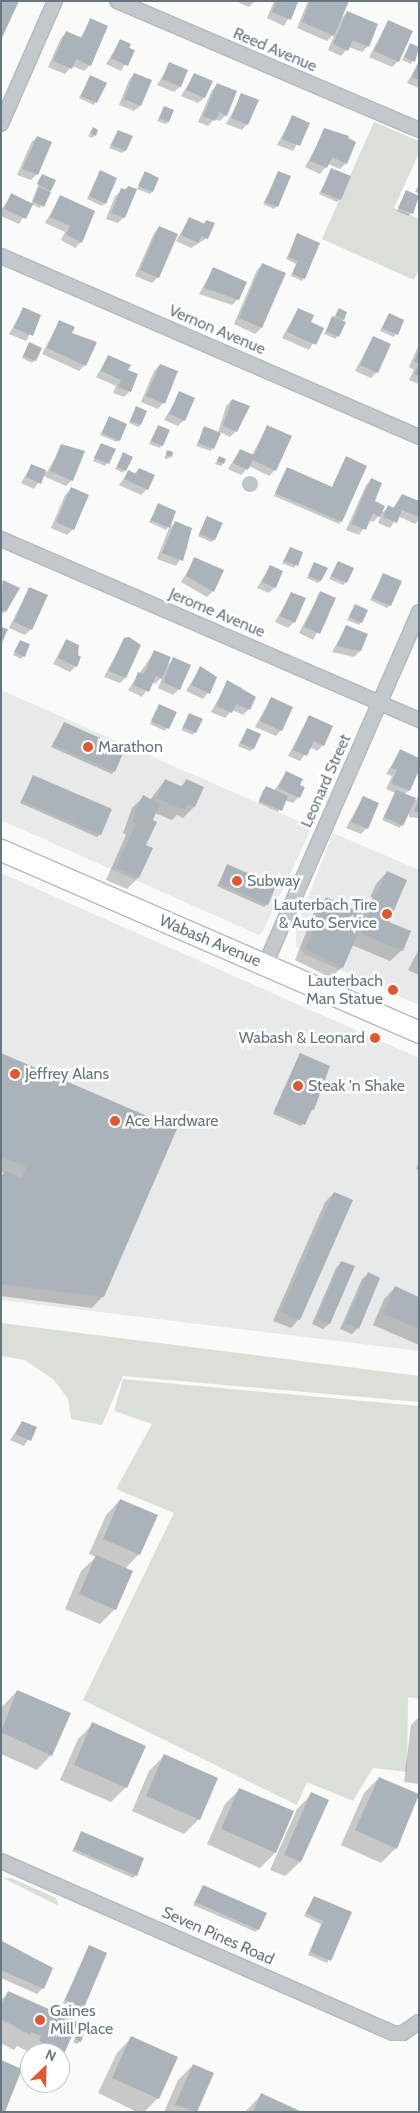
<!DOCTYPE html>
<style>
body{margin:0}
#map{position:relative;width:420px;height:2113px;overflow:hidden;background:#fafaf8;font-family:Cabin,sans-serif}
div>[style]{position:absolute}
.built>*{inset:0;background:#e8e9e9}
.green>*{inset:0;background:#dadfd7}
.water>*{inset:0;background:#bbc7cb}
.round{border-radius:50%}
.shadow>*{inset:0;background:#0003}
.building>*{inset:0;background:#aab3b9}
.roads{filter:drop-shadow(1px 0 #b5babe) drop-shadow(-1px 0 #b5babe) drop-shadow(0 1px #b5babe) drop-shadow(0 -1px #b5babe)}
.minor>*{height:14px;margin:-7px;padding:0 7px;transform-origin:7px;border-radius:7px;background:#c3c8cc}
.primary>*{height:21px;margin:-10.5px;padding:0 10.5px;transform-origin:10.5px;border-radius:10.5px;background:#fff}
.dots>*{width:14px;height:14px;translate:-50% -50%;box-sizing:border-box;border:2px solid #fff;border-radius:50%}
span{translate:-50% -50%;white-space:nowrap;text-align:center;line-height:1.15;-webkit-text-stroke:5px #fff;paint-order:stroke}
.street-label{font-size:16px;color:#657683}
.poi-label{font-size:16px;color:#657683}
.left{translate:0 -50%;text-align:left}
.right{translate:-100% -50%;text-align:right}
.frame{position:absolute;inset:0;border:2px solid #657683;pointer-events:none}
.north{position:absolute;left:20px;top:2043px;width:50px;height:50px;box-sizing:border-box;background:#fff;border:1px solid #c1c8cd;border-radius:50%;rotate:24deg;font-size:14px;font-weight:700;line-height:20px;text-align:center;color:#657683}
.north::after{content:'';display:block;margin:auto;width:18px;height:22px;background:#e4572e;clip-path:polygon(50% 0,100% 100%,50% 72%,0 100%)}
</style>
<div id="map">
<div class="built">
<div style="clip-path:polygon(1px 690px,312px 827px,262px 933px,259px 935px,1px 820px)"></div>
<div style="clip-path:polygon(333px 833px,419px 870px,419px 1005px,306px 955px,296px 946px,296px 928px)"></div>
<div style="clip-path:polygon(1px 873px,419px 1058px,419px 1351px,1px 1300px)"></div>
</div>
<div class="green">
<div style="clip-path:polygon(374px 122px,419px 141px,419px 153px,394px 208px,419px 219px,419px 269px,414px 280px,322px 239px)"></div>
<div style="clip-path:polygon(1px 1323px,419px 1376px,419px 1402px,123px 1376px,102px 1425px,71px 1419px,68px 1399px,54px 1380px,25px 1360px,1px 1356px)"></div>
<div style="clip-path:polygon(123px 1379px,419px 1406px,419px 1699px,408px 1697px,407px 1772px,373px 1768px,353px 1801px,307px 1782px,297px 1805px,83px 1700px,174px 1513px,116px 1489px,152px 1424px,114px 1411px)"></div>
<div style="clip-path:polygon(3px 1878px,11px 1878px,56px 1898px,59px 1906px)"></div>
</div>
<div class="water">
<div class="round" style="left:242px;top:476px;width:16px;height:16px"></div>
</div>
<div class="shadow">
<div style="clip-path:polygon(235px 1px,255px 1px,249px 7px)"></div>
<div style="clip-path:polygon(274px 1px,297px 3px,284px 26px,267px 18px)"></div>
<div style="clip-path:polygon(308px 1px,347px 1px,339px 20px,348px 12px,368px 46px,362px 52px,349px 47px,341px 56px,328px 50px,335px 33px,327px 41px,297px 28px)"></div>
<div style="clip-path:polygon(91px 20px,90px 65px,84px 71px,72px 66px,65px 74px,48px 67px,61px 38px,67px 32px,80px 38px)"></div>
<div style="clip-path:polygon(388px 22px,398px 61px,392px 67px,369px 57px)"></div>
<div style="clip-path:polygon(121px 40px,133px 51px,121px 71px,106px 64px)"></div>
<div style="clip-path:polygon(410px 45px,419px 49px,411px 64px,402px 60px)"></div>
<div style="clip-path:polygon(419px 62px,419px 88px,407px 83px)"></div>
<div style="clip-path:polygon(170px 64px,180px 87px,174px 92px,157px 85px)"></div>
<div style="clip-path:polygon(134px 74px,150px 80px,140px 106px,134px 111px,119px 105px,129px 80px)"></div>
<div style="clip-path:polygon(194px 75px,204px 98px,198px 103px,181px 96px)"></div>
<div style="clip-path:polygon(90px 77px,105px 84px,94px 105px,79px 98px)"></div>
<div style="clip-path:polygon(218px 84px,236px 92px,226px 115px,220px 121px,214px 119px,208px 126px,198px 122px,212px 90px)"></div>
<div style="clip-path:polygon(242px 95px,247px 124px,242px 130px,226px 124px)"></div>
<div style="clip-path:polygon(165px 108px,168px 122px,166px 124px,157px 121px)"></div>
<div style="clip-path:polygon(292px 117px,308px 124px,293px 151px,277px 145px)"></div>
<div style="clip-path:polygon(93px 129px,95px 135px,92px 138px,88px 136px)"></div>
<div style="clip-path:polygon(325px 130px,346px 163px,340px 169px,328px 164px,320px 174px,305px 167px)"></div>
<div style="clip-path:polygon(118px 131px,125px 151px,122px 153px,109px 148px)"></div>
<div style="clip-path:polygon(37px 137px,37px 174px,31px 180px,17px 175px,31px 143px)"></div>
<div style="clip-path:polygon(332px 169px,340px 199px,337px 202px,319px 194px)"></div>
<div style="clip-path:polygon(100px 172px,105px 203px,102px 206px,87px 199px)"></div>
<div style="clip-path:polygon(279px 172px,277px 206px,274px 209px,263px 204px)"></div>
<div style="clip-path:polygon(145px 173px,152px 192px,150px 194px,137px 189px)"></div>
<div style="clip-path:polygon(42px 175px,50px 190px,40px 208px,31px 204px,19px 224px,1px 216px,1px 210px,12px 195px,31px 204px)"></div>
<div style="clip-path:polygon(419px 184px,419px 193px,415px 192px)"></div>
<div style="clip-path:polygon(128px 187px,124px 217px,118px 223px,106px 219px,115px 196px)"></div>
<div style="clip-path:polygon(406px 192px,419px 197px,409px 216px,397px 211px)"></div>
<div style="clip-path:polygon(60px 197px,81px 242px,75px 248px,61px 240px,65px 232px,45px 223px)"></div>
<div style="clip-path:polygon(189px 219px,203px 224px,206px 221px,207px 238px,191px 248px,176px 241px)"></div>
<div style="clip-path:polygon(159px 227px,158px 277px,152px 283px,135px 276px,154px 233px)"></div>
<div style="clip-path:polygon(298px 235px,304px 278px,302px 281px,291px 276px,296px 264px,286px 259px)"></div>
<div style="clip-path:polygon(263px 264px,261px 328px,255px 334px,234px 324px,257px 270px)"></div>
<div style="clip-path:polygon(213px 269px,238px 299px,232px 305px,199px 294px)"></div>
<div style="clip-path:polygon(23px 309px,40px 316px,26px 341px,9px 334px)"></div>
<div style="clip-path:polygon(298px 309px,309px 323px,322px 328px,309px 350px,282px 338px)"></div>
<div style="clip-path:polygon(339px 310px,346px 313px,336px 339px,324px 334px)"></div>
<div style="clip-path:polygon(389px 314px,403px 320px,394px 337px,380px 331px)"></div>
<div style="clip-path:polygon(59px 322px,70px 334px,85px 365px,79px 371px,42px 354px)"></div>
<div style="clip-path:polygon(373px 337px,377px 372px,371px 378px,355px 371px)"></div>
<div style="clip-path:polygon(29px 344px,35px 360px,32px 363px,22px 358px)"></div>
<div style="clip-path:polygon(419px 344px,419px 384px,409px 380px,414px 370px,409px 367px)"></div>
<div style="clip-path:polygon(108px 356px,127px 371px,130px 391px,124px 397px,113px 393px,116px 386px,96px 377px)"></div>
<div style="clip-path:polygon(160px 365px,163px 403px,158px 409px,141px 402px,154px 371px)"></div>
<div style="clip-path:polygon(180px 393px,184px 420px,178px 426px,164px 420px)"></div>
<div style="clip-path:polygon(232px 400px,236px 431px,230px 437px,220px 432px,211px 451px,196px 446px,205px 428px,218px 433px,226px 406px)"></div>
<div style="clip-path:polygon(137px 408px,140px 425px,138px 427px,129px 423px)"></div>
<div style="clip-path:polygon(109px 418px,119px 440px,117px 442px,100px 435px)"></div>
<div style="clip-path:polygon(158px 427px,162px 445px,160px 448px,149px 444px)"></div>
<div style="clip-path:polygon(267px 427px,275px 470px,269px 476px,249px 466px,241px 475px,228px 469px,240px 450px,252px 455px)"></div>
<div style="clip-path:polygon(101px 444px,114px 450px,105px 466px,93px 461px)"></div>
<div style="clip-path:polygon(62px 446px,72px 480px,66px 486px,43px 476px,34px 489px,21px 483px,31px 466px,47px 472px)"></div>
<div style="clip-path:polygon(168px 452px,171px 456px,168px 459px,164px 458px)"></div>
<div style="clip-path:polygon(123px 454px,125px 470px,123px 473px,115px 469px)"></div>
<div style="clip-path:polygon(219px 458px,223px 464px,221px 466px,215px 464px)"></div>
<div style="clip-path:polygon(346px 458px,365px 466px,339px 524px,274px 496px,287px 468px,332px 487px)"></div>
<div style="clip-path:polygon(139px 469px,147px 489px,141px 495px,119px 485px,129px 472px,134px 474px)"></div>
<div style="clip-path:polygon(371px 480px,373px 502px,379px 515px,388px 507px,392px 509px,402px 496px,419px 501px,419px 520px,415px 524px,398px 516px,390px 528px,378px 523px,382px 513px,373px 522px,369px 520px,359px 535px,346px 530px,366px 485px)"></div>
<div style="clip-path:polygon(71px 489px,73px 529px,67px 535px,51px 528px,65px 495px)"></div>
<div style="clip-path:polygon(158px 505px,168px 527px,166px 530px,149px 522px)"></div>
<div style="clip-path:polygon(207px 518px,214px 540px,211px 542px,198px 536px)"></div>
<div style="clip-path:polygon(175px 523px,188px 547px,176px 566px,157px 559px,169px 528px)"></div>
<div style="clip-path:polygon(290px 548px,302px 553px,294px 568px,282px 563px)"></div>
<div style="clip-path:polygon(195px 559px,213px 591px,207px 597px,181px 582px)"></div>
<div style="clip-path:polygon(338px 562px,346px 582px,343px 585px,329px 579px)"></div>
<div style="clip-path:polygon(315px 563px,320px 581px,318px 583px,307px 578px)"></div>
<div style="clip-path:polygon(270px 566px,275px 587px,269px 593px,257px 588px)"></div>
<div style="clip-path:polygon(384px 574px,390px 605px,387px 608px,370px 600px)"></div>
<div style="clip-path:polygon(3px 581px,5px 611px,1px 615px,1px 584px)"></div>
<div style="clip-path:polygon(29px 588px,31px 629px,25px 635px,9px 628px)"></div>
<div style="clip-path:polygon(291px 593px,294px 622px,288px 628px,275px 622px)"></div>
<div style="clip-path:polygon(320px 593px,335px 599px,313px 640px,299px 633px)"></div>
<div style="clip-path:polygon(355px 605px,361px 622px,359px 625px,347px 620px)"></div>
<div style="clip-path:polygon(346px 626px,360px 651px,354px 657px,332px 652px)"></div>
<div style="clip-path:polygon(124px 639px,125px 678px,120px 683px,104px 677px)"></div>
<div style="clip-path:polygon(66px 640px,76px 666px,70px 672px,53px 664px)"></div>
<div style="clip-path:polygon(20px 642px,24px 656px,21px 659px,13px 655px)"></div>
<div style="clip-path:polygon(155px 651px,165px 667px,174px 659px,179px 689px,173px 695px,158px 688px,163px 676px,155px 684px,152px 682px,142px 697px,128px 690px)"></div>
<div style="clip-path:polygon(200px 668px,208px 693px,203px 699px,186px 691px)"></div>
<div style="clip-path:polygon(228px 682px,242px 688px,240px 692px,249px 709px,243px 715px,232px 710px,225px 718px,211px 712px)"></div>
<div style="clip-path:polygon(271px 698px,281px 730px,276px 736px,255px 727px)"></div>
<div style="clip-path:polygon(159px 706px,175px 713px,165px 731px,150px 724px)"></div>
<div style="clip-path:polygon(189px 715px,195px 732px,193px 735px,181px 730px)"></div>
<div style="clip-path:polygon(309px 716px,323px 745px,317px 751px,310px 747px,300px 761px,288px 756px)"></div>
<div style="clip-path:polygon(64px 723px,114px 771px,112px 774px,51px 747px)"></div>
<div style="clip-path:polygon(247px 730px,253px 749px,250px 751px,238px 746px)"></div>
<div style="clip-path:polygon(400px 751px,409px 790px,404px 795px,416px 800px,419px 793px,419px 818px,409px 817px,409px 810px,400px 828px,382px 820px,395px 793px,386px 789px,392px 776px,386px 774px)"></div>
<div style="clip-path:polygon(286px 773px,299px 785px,299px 797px,293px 803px,285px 800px,278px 812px,258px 803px,263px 790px,266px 788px,274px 791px)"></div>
<div style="clip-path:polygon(33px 776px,100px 834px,97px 837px,20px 803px)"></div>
<div style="clip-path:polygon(165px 780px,180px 787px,187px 780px,194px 807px,183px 818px,177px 815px,172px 820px,155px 813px,145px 846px,151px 848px,138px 878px,127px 889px,106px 880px,126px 835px,123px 833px,132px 808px,143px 797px,150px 800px)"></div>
<div style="clip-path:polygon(363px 797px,367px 828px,361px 834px,346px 828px)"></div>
<div style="clip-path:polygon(228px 866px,267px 904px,264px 907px,217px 886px)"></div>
<div style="clip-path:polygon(387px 872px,387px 922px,402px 950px,390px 961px,352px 945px,342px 967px,331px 978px,295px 960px,315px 910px,326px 899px,363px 914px,376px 884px)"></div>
<div style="clip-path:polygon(419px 949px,419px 975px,408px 970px)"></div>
<div style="clip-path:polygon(1px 1054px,103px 1296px,92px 1308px,1px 1296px,1px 1176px,4px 1173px,1px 1172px)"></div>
<div style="clip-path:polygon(300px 1054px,313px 1109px,301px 1126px,273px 1114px)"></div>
<div style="clip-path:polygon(419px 1162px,419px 1170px,416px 1169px)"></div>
<div style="clip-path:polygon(334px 1193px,299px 1319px,291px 1328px,273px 1321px,325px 1202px)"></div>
<div style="clip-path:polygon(342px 1262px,353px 1267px,329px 1324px,323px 1329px,312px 1324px,336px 1268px)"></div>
<div style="clip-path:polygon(368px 1274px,358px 1328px,352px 1334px,340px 1329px,362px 1279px)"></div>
<div style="clip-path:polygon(395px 1288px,419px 1298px,419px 1345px,373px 1325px,384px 1299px)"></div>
<div style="clip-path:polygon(22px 1422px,36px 1428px,24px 1446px,10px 1440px)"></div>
<div style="clip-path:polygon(120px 1500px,139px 1554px,125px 1569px,131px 1572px,115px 1609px,100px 1624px,65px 1609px,81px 1571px,96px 1557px,89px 1554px,106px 1515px)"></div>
<div style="clip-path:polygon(17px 1691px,51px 1755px,37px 1770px,1px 1754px,1px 1708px)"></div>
<div style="clip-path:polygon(419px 1717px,419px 1784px,404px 1782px,411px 1725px)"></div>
<div style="clip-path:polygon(93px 1724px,126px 1787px,111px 1802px,60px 1780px,78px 1739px)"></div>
<div style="clip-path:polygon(164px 1756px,199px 1819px,184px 1834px,132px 1811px,149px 1771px)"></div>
<div style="clip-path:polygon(379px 1778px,419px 1795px,396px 1848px,381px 1863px,341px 1845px,364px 1793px)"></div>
<div style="clip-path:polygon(240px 1789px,292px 1812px,275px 1853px,260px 1868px,207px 1844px,225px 1804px)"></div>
<div style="clip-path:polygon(312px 1794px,327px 1801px,300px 1862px,285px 1876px,270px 1870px,297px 1809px)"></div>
<div style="clip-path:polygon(82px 1832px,136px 1875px,133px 1878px,72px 1851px)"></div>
<div style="clip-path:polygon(203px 1886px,258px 1929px,256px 1932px,193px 1905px)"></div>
<div style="clip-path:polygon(314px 1897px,350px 1913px,327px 1963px,308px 1955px,321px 1924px,304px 1916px)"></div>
<div style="clip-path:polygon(2px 1942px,43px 1988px,37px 1994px,1px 1978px)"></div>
<div style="clip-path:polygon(89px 1946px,82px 2007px,80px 2010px,63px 2003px)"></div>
<div style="clip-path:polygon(9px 1992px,64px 2051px,60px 2055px,30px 2053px,30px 2058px,25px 2056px,27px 2051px,17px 2046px,14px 2050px,1px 2043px,1px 2000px)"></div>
<div style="clip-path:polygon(78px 2033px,80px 2041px,77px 2044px,73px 2042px)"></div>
<div style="clip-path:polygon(131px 2038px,158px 2098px,144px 2112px,137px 2112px,98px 2093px,117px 2053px)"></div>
<div style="clip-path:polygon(193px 2065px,212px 2074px,196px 2112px,164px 2112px,178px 2080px)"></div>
<div style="clip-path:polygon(261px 2095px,299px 2112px,245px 2112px)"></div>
</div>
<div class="building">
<div style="clip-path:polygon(1px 1px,19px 1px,1px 40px)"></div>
<div style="clip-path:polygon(276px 1px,298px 2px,291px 20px,272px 12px)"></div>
<div style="clip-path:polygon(310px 1px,349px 1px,334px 36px,302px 22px)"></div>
<div style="clip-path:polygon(347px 11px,378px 24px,369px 47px,353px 40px,348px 51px,333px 44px)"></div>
<div style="clip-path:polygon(90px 18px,108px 26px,91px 66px,76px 59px,72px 69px,53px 61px,66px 31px,82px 38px)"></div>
<div style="clip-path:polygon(388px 20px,413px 31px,399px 62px,374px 51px)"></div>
<div style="clip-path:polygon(120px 39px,131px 44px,129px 48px,135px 50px,128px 66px,111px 58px)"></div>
<div style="clip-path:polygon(410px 43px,419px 47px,415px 62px,404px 57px)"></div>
<div style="clip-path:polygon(419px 60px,419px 80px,412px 77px)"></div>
<div style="clip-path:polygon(169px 62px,188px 70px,181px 87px,162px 79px)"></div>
<div style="clip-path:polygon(134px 73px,152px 80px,141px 106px,124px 99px)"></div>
<div style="clip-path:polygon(194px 73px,213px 81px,205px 98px,186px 90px)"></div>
<div style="clip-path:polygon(90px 75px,107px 83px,97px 103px,81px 96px)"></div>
<div style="clip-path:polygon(217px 83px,237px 91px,227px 116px,219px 112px,215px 121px,203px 116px)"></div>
<div style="clip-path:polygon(241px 93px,259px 100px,248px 125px,231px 118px)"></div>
<div style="clip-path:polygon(164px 106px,174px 110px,169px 122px,159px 118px)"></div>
<div style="clip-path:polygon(292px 115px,310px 123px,300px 146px,282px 139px)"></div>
<div style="clip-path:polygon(93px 127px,98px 130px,96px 136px,90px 133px)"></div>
<div style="clip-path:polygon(324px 128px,349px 136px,348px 138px,356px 142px,347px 164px,332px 157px,327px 168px,310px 161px)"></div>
<div style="clip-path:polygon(118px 130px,133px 136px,126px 151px,111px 145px)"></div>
<div style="clip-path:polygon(37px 136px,52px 142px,38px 175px,22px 169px)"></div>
<div style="clip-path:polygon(331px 168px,351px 176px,341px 200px,321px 192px)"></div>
<div style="clip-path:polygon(100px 170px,117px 178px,106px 204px,89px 196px)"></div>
<div style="clip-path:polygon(145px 171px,159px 178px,153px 192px,138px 186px)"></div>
<div style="clip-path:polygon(278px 171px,291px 176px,278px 207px,265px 202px)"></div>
<div style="clip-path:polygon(42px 174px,56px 180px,51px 191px,37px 184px)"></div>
<div style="clip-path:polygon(128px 186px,137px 189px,125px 218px,111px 213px,121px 188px,126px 190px)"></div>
<div style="clip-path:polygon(39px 187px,51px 192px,44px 207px,33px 201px)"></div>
<div style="clip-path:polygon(406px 190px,419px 196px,413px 214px,398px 208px)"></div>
<div style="clip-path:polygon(11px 193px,33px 204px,26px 219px,4px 209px)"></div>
<div style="clip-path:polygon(60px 195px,95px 211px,82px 243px,66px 234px,70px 226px,50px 217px)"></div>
<div style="clip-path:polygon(189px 217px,205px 224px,206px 220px,215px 223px,208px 239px,201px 236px,198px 243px,181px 235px)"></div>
<div style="clip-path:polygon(159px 226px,178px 234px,159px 278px,140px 270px)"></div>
<div style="clip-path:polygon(297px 233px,320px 243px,305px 279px,292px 274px,298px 261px,288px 257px)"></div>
<div style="clip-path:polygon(262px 263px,286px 273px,262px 328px,239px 318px)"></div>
<div style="clip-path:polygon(213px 267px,247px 282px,239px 300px,204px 288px)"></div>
<div style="clip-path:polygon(23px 307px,41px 315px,33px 336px,14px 328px)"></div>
<div style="clip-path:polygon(298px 308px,314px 315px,311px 322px,324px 328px,316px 345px,287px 332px)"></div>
<div style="clip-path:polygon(339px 308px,347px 312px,344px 320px,335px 316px)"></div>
<div style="clip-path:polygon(389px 313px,404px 320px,398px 335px,382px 328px)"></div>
<div style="clip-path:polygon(332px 316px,346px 322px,339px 337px,326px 331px)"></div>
<div style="clip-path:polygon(59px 320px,75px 327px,72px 333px,97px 342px,86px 366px,47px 348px)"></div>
<div style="clip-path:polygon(373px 336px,391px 344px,378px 373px,360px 365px)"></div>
<div style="clip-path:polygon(29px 342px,42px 348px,36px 361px,23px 356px)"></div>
<div style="clip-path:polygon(419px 350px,419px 364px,414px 361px)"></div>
<div style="clip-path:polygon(108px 355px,131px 365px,128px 370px,138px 374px,131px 392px,118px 387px,121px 380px,101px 371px)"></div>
<div style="clip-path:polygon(160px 364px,178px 371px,165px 404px,146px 396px)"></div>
<div style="clip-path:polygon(419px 364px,419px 376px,414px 374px)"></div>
<div style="clip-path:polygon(179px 391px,195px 398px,185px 421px,169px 414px)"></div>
<div style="clip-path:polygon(232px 399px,250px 406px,237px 432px,223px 426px)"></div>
<div style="clip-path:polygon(136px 406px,147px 411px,141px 425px,130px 421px)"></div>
<div style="clip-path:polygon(109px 416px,127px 424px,120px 441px,102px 433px)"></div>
<div style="clip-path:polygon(158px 425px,170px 430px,163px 446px,151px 441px)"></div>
<div style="clip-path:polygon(267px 425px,292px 436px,276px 471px,253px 460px,248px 470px,233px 463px,240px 449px,254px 455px)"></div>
<div style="clip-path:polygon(204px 426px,221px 433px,214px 449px,198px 443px)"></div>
<div style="clip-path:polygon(101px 443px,116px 449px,109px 464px,94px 458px)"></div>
<div style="clip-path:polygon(61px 444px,85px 451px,73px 481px,50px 471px)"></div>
<div style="clip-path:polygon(167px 450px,173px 452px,172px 457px,166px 455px)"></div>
<div style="clip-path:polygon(123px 452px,133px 457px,126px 471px,117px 467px)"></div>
<div style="clip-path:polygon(219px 456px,226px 459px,224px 464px,217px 461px)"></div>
<div style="clip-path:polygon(346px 456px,367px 466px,342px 522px,275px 493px,287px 467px,332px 487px)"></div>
<div style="clip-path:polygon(31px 464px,46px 470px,41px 484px,26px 477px)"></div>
<div style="clip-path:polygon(139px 468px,155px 475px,148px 490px,124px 479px,128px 470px,136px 474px)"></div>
<div style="clip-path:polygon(371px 478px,382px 483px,375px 501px,385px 506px,380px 517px,373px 513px,366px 530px,351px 524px)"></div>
<div style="clip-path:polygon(71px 487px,89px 495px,74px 530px,56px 522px)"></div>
<div style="clip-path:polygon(402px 494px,419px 501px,419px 517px,402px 510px,397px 523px,383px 517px,388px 505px,394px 508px)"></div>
<div style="clip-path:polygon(158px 503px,176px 511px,170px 528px,151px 520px)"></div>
<div style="clip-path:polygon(207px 516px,223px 523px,215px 540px,199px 534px)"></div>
<div style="clip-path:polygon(175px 521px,192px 528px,183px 561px,162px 553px)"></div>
<div style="clip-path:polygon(290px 547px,303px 552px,298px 566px,284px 561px)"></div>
<div style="clip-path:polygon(194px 557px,224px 570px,214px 592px,186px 576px)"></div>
<div style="clip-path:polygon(338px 561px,354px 568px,347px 583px,331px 576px)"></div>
<div style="clip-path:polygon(314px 562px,328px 568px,321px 581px,308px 576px)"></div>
<div style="clip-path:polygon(270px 565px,283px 571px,276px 588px,262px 582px)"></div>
<div style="clip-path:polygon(383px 573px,402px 581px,391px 606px,372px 598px)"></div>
<div style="clip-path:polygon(3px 580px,20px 588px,6px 612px,1px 610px)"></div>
<div style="clip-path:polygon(29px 587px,48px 595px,32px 630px,14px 622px)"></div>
<div style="clip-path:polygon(320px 591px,336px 598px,320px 634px,304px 627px)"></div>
<div style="clip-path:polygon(291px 592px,306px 598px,295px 623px,280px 616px)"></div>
<div style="clip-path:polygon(355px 604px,368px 610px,362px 623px,349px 617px)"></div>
<div style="clip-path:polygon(346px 625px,368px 634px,361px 651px,337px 646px)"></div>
<div style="clip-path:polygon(1px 627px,8px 629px,1px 645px)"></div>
<div style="clip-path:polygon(129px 637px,141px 645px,126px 678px,109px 671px,124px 638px)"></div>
<div style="clip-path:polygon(66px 639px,79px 645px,78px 655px,81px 657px,77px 667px,58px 658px)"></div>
<div style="clip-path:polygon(20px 640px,30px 644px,25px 657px,14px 652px)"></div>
<div style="clip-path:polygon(154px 650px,171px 657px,162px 679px,156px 676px,149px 692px,133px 685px,138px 672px,144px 674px)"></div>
<div style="clip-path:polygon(173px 657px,191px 665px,180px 690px,163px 682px)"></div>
<div style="clip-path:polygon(200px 666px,217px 677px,210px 694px,191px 685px)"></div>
<div style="clip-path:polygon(227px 680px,256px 697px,250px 710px,236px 704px,232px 713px,216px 706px)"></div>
<div style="clip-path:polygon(271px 697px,293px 707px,282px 731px,260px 721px)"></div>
<div style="clip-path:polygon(159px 704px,177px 712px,169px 729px,151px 721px)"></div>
<div style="clip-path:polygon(189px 713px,203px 719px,196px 733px,183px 727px)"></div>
<div style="clip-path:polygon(309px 715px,333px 726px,324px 746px,314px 741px,307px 756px,293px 750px)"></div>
<div style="clip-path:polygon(64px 722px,125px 749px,115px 772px,53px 745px)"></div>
<div style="clip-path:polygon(247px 728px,261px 734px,254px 749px,240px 743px)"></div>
<div style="clip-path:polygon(400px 749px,419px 758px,419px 770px,410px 791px,391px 783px,397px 770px,391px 768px)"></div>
<div style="clip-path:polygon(286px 771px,303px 779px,300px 785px,305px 787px,300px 798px,278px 788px)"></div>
<div style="clip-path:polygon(33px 775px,112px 809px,101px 835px,22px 801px)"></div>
<div style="clip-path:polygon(165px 779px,183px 787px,186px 779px,204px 787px,195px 807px,187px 804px,184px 810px,157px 798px)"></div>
<div style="clip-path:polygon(266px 786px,288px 796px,282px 811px,259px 801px)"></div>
<div style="clip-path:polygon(396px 790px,416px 798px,403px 826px,384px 817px)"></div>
<div style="clip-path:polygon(143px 795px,160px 804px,153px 820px,157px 822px,146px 845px,153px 848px,139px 878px,116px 868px,136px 824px,133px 822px,136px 810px)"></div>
<div style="clip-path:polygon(363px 796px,379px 803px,368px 829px,351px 822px)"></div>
<div style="clip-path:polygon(419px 799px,419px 813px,414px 811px)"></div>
<div style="clip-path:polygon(227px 864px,276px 886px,268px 905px,219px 883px)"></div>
<div style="clip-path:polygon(387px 871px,407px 880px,389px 922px,411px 931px,403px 951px,360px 933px)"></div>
<div style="clip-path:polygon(326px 897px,366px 915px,343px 968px,305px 949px)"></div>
<div style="clip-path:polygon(1px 1053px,177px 1129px,104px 1297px,1px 1284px,1px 1179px,5px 1171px,22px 1178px,26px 1167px,1px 1156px)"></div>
<div style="clip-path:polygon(300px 1053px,330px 1066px,314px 1110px,312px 1109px,305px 1125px,274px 1111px)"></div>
<div style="clip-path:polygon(334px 1192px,353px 1200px,300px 1320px,281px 1312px)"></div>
<div style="clip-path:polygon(341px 1261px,355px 1266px,330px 1324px,317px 1318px)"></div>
<div style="clip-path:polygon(368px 1272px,380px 1278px,359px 1329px,345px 1323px)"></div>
<div style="clip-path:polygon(395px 1286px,419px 1297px,419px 1329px,383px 1314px)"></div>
<div style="clip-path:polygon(22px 1421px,37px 1427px,31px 1441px,15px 1434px)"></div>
<div style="clip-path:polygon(120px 1499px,158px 1515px,140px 1555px,103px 1539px)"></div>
<div style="clip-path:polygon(96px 1555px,133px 1571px,116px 1610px,79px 1594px)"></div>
<div style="clip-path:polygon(17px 1690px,71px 1713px,52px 1756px,1px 1732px)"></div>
<div style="clip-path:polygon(92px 1722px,146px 1746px,127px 1788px,74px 1765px)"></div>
<div style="clip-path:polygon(164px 1754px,218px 1778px,200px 1820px,146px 1796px)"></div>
<div style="clip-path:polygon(379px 1777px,419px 1794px,397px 1849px,355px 1830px)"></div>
<div style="clip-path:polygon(239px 1788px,294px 1811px,276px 1853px,221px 1829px)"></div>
<div style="clip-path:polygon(311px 1792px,329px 1800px,301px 1862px,284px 1855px)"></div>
<div style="clip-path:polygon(81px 1831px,144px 1858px,137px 1876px,74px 1849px)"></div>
<div style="clip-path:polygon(203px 1885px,267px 1913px,259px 1930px,195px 1902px)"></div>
<div style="clip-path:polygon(314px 1896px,352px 1912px,331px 1961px,310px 1952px,323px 1921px,306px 1913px)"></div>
<div style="clip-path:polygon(2px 1941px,53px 1968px,44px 1989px,1px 1970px)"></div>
<div style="clip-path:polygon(89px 1945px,107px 1953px,84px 2008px,65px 2000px)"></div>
<div style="clip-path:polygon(8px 1991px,78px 2022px,65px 2052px,39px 2041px,41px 2036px,31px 2032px,30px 2035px,1px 2019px,1px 2007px)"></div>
<div style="clip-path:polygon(78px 2032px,84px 2034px,81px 2042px,75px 2039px)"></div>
<div style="clip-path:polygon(131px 2036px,178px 2057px,159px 2099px,112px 2078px)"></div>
<div style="clip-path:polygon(1px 2060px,22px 2069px,5px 2112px,1px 2112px)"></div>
<div style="clip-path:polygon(193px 2064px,214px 2073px,197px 2112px,175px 2105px)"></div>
<div style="clip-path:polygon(261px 2093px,302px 2112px,253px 2112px)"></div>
</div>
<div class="roads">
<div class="minor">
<div style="left:117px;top:1px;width:328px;rotate:23.1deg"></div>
<div style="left:1px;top:124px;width:134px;rotate:-66.3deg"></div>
<div style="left:1px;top:256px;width:456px;rotate:23.4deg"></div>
<div style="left:1px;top:539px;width:456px;rotate:23.4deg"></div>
<div style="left:265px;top:965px;width:385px;rotate:-66.4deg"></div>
<div style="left:1px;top:1861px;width:428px;rotate:23.7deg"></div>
<div style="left:393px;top:2033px;width:10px"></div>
<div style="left:403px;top:2033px;width:19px;rotate:-35deg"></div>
</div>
<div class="primary">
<div style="left:1px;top:850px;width:456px;rotate:23.5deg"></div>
</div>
</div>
<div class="dots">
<div style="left:88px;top:747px;background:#e4572e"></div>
<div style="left:237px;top:881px;background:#e4572e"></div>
<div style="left:387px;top:914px;background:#e4572e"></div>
<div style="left:393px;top:990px;background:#e4572e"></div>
<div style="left:375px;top:1038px;background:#e4572e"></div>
<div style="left:15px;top:1074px;background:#e4572e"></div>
<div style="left:298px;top:1086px;background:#e4572e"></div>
<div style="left:115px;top:1121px;background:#e4572e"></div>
<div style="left:40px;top:2020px;background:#e4572e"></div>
</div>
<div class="street-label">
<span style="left:275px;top:50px;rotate:23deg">Reed Avenue</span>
<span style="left:217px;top:330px;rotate:23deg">Vernon Avenue</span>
<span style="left:217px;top:613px;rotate:23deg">Jerome Avenue</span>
<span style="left:326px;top:781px;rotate:-66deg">Leonard Street</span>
<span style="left:210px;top:941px;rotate:23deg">Wabash Avenue</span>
<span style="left:218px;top:1936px;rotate:24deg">Seven Pines Road</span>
</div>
<div class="poi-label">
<span class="left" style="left:98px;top:747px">Marathon</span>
<span class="left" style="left:247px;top:881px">Subway</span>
<span class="right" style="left:377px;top:914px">Lauterbach Tire<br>&amp; Auto Service</span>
<span class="right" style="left:383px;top:990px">Lauterbach<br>Man Statue</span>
<span class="right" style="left:365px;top:1038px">Wabash &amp; Leonard</span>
<span class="left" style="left:25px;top:1074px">Jeffrey Alans</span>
<span class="left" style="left:308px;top:1086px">Steak 'n Shake</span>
<span class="left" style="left:125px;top:1121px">Ace Hardware</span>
<span class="left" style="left:50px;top:2020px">Gaines<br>Mill Place</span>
</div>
<div class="frame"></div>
<div class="north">N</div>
</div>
